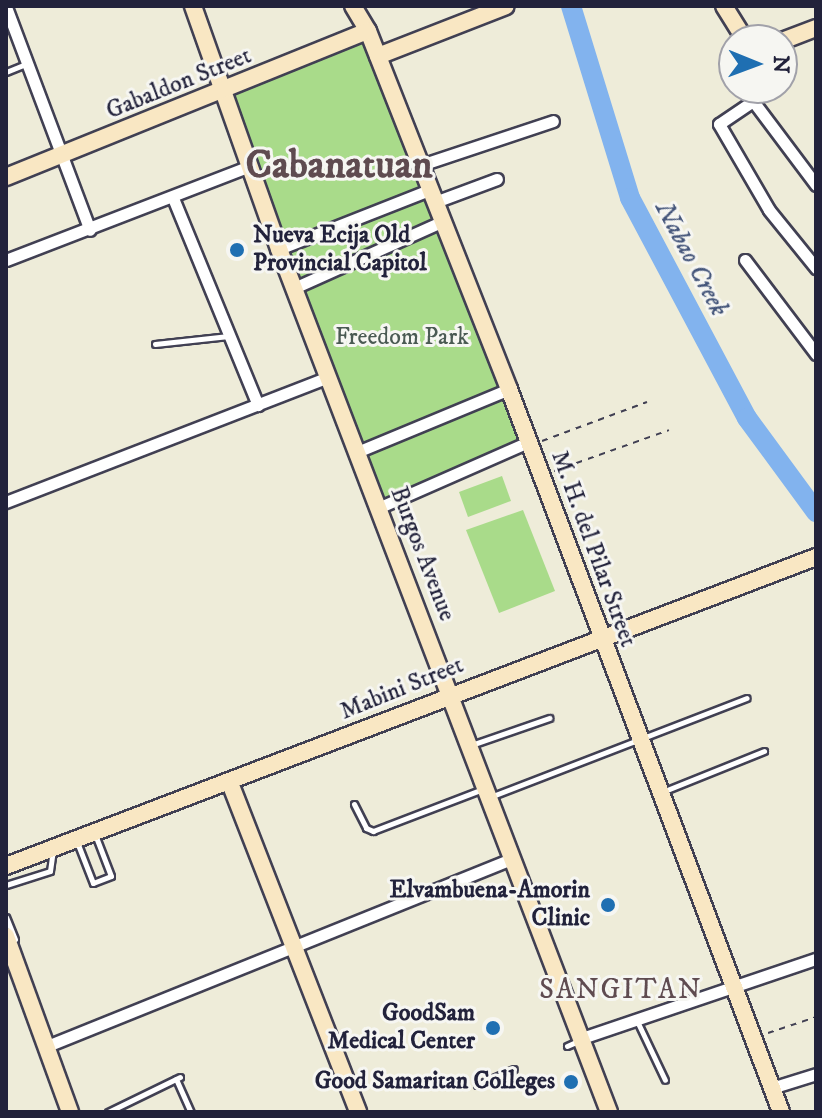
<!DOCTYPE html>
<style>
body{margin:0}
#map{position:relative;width:822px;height:1118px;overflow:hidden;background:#eeecd9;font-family:"IM FELL DW Pica",serif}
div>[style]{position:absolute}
.green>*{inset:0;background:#a9db8a}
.river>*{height:20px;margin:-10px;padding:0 10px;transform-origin:10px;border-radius:10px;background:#82b3ee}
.path>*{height:2px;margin-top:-1px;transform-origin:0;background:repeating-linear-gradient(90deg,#414053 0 6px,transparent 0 12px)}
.roads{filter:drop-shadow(2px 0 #414053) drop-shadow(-2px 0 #414053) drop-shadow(0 2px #414053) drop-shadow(0 -2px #414053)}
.lane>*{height:5px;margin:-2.5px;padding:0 2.5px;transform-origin:2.5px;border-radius:2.5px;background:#fff}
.street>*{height:11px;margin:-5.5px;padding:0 5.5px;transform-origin:5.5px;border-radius:5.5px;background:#fff}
.secondary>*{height:16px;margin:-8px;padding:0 8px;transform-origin:8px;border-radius:8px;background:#f9e7c3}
.dots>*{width:22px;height:22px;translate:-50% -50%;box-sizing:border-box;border:4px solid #f6f6f2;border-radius:50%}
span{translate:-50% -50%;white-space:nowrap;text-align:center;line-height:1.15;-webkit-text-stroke:6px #f6f6f2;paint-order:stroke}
.street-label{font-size:24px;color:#22223b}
.poi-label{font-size:24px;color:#22223b;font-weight:700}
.left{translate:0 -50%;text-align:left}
.right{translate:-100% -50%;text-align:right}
.park-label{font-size:24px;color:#4a5a53}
.water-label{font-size:26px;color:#44557a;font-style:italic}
.quarter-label{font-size:28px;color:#5f4b50;letter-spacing:2px}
.town-label{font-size:40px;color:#5f4b50;font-weight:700}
.frame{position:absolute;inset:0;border:8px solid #22223b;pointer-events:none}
.north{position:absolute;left:718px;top:24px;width:80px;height:80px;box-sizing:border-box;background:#f6f6f2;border:2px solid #a1a1a9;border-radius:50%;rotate:91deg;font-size:22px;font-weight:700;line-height:32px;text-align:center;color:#22223b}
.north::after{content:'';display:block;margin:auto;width:28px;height:36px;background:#1f6fb2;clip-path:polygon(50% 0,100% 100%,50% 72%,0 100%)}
</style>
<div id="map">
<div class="green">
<div style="clip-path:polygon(368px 38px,524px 441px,382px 500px,229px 96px)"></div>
<div style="clip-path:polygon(502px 476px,511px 501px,468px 517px,459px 492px)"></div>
<div style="clip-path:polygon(523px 510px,555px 591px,499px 613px,466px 530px)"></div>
</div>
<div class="river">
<div style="left:571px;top:6px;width:201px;rotate:72.9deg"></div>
<div style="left:630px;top:198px;width:249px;rotate:62deg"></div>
<div style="left:747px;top:418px;width:117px;rotate:53.7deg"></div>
</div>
<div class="path">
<div style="left:542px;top:441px;width:112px;rotate:-20.4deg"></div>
<div style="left:554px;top:471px;width:122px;rotate:-19.6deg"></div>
<div style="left:768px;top:1033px;width:51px;rotate:-18.4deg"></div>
</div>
<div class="roads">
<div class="lane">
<div style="left:6px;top:72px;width:22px;rotate:-22deg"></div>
<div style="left:155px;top:344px;width:74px;rotate:-6.2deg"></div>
<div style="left:471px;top:745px;width:83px;rotate:-19.1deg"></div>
<div style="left:662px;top:792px;width:110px;rotate:-21.9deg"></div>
<div style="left:490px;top:797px;width:275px;rotate:-21.1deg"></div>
<div style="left:354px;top:804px;width:27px;rotate:63deg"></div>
<div style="left:366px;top:828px;width:8px;rotate:23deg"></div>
<div style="left:373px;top:831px;width:118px;rotate:-20.9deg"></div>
<div style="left:77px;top:842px;width:44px;rotate:68.7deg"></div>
<div style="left:93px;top:883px;width:19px;rotate:-21deg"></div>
<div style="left:111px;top:876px;width:42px;rotate:-111deg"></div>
<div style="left:6px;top:885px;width:46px;rotate:-17.7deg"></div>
<div style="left:50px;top:871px;width:21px;rotate:-82deg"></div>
<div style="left:6px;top:917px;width:24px;rotate:68deg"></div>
<div style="left:637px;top:1021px;width:65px;rotate:64.6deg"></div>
<div style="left:567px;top:1046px;width:12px;rotate:-24deg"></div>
<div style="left:176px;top:1079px;width:36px;rotate:66deg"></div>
<div style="left:477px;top:1085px;width:40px;rotate:-23.4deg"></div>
<div style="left:108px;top:1112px;width:80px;rotate:-25.9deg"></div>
</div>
<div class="street">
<div style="left:6px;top:7px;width:238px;rotate:69.4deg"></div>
<div style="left:749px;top:88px;width:14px;rotate:73deg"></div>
<div style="left:753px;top:101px;width:41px;rotate:145.9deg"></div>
<div style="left:719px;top:124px;width:99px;rotate:59.8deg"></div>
<div style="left:769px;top:210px;width:75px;rotate:51deg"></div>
<div style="left:753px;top:101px;width:105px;rotate:53.1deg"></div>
<div style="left:421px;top:165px;width:139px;rotate:-18.4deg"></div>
<div style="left:173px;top:198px;width:224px;rotate:67.7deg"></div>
<div style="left:435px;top:202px;width:66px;rotate:-20.4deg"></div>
<div style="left:279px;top:249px;width:163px;rotate:-21.5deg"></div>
<div style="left:6px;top:260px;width:261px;rotate:-21.1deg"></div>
<div style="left:745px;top:260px;width:118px;rotate:52.9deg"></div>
<div style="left:294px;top:288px;width:163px;rotate:-24.2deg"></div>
<div style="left:357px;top:452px;width:165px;rotate:-22.5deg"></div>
<div style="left:6px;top:502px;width:342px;rotate:-21.2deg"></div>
<div style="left:378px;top:508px;width:164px;rotate:-23.7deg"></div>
<div style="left:582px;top:1038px;width:247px;rotate:-18.7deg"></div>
<div style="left:47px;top:1046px;width:500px;rotate:-21.95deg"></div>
<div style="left:771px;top:1088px;width:47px;rotate:-17.3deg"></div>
</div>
<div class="secondary">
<div style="left:193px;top:6px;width:258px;rotate:70.5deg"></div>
<div style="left:279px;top:249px;width:924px;rotate:69.07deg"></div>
<div style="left:353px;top:6px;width:29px;rotate:59deg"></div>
<div style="left:368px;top:31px;width:385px;rotate:68.5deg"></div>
<div style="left:509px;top:389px;width:772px;rotate:69.38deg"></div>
<div style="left:724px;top:6px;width:40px;rotate:58deg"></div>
<div style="left:782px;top:41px;width:36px;rotate:-21deg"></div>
<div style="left:378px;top:56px;width:137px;rotate:-21.3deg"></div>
<div style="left:6px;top:177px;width:390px;rotate:-22deg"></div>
<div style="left:230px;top:783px;width:353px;rotate:68.7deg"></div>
<div style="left:6px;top:866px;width:867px;rotate:-20.88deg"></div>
<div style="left:6px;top:936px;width:187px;rotate:70deg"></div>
</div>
</div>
<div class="dots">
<div style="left:237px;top:250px;background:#1f6fb2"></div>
<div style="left:608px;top:905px;background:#1f6fb2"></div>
<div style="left:493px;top:1028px;background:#1f6fb2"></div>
<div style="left:571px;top:1082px;background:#1f6fb2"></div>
</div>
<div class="street-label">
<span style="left:179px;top:84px;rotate:-22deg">Gabaldon Street</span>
<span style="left:593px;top:549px;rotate:70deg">M. H. del Pilar Street</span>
<span style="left:422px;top:554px;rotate:69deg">Burgos Avenue</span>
<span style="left:402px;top:689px;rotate:-22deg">Mabini Street</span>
</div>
<div class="poi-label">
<span class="left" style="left:253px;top:250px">Nueva Ecija Old<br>Provincial Capitol</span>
<span class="right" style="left:590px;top:905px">Elvambuena-Amorin<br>Clinic</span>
<span class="right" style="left:475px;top:1028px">GoodSam<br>Medical Center</span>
<span class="right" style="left:555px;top:1082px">Good Samaritan Colleges</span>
</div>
<div class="park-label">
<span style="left:402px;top:338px">Freedom Park</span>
</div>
<div class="water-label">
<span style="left:691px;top:259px;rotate:62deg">Nabao Creek</span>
</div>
<div class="quarter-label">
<span style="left:621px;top:990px">SANGITAN</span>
</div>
<div class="town-label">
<span style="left:339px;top:166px">Cabanatuan</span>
</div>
<div class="frame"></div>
<div class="north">N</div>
</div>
